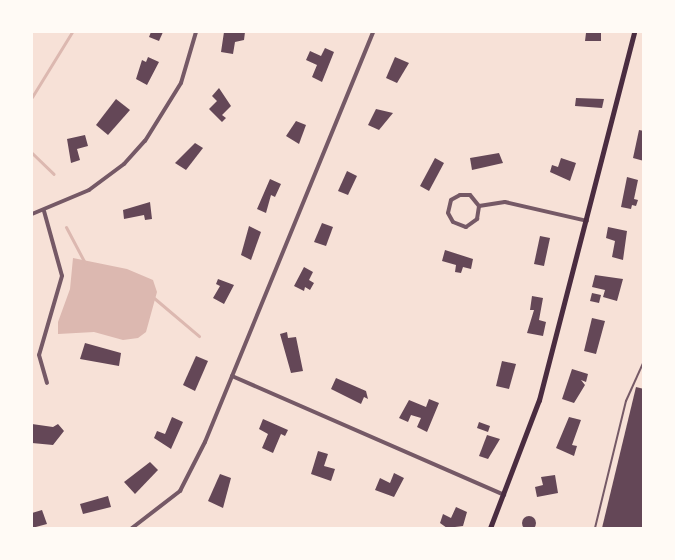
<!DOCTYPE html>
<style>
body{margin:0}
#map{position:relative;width:675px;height:560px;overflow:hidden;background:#f7e1d7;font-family:"Nunito Sans",sans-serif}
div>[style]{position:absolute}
.water>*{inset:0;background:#dcb8b0}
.stream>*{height:3px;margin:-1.5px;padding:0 1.5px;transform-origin:1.5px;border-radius:1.5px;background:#dcb8b0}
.building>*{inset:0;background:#644757}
.round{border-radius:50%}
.service>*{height:2px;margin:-1px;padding:0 1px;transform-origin:1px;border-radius:1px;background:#755966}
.minor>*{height:4px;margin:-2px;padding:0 2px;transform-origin:2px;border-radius:2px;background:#755966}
.secondary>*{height:5px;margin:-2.5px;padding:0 2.5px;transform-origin:2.5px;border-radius:2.5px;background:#4a2c40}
span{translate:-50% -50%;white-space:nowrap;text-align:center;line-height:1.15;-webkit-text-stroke:6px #fffaf5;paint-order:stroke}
.frame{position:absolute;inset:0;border:33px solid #fffaf5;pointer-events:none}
</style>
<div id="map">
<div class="water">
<div style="clip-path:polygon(73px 258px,127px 269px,153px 280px,157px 292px,146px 332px,138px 338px,123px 340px,94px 332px,58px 334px,58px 322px,70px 289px)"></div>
</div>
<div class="stream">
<div style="left:32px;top:97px;width:76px;rotate:-58.4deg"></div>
<div style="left:32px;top:153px;width:30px;rotate:44deg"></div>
<div style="left:66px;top:227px;width:41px;rotate:62.2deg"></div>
<div style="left:154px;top:298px;width:59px;rotate:40.2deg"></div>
</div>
<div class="building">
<div style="clip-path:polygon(151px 32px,163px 32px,159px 41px,149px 37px)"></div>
<div style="clip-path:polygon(224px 32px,245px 32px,244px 40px,235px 42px,233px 54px,221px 52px)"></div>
<div style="clip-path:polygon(601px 32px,601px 41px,585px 41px,586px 33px)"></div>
<div style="clip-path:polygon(325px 48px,334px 52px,322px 82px,312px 77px,317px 65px,306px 60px,310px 51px,321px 56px)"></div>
<div style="clip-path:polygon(148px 57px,159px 62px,147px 85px,136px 79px,142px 60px,146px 62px)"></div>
<div style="clip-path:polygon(395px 57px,409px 63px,397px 83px,386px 78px)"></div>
<div style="clip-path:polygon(219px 88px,231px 106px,222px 115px,226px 118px,222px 122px,209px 109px,217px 101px,212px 96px)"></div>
<div style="clip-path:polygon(576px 98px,604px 99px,602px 108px,575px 106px)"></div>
<div style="clip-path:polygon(116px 99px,130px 110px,108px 135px,96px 125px)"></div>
<div style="clip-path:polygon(376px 109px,393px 113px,379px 130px,368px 125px)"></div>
<div style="clip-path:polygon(296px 121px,306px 125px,299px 144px,286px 136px)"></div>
<div style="clip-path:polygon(639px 130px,644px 131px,644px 161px,633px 158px)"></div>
<div style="clip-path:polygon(85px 135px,88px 146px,77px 149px,80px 160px,71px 163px,67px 139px)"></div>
<div style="clip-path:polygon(195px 143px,203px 148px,186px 170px,175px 163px)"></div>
<div style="clip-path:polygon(499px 153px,503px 163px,472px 170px,470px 158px)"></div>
<div style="clip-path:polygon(435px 158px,444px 163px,429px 191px,420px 186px)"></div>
<div style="clip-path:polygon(561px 158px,576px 163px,570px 181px,550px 172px,552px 165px,558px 167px)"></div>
<div style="clip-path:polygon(347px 171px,357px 176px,348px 195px,338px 191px)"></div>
<div style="clip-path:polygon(627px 177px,638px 180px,634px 199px,638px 200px,636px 206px,632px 205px,631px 209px,621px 207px)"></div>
<div style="clip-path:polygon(270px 179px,281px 184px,275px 197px,271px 195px,266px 213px,257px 209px)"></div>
<div style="clip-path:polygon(150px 202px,152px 219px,145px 220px,144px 215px,124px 219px,123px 210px)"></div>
<div style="clip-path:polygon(322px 223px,333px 227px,326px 246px,314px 242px)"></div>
<div style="clip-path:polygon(249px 226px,261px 232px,251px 260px,241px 255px)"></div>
<div style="clip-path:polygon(608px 227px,627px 231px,623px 260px,612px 257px,615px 241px,606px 238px)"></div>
<div style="clip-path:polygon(540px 236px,550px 238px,544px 266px,534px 264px)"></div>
<div style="clip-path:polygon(445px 250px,473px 259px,471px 269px,463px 267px,461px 273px,455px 272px,456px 265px,442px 261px)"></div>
<div style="clip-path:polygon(304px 267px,313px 272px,309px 280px,314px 283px,310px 290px,305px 287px,304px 291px,294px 286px)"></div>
<div style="clip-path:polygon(595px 275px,623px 279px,617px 301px,603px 297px,605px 290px,592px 287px)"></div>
<div style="clip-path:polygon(218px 279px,234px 285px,224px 304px,213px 298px,220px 286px,216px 284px)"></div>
<div style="clip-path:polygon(592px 293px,601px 295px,599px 303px,590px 301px)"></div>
<div style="clip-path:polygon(532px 296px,543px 298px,539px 320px,546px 322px,543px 336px,527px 333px,534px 310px,530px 310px)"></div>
<div style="clip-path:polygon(592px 318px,605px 321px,596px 354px,584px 351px)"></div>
<div style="clip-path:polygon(287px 332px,288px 338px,296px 337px,303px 371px,291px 373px,280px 334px)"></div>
<div style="clip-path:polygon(85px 343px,121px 353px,119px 366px,80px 359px)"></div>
<div style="clip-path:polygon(196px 356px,208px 361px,195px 391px,183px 385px)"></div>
<div style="clip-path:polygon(502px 361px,516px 364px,509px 389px,496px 386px)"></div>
<div style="clip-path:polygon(572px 369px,588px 374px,586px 382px,581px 380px,585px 385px,574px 403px,562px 399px)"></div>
<div style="clip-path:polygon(336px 378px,366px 391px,368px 399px,364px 397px,361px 404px,331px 389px)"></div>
<div style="clip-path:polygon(636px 387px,644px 389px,644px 528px,602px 528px)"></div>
<div style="clip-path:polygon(429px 399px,439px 403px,427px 432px,417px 427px,421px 418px,411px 415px,408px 422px,399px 418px,409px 400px,426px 407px)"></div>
<div style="clip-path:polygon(172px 417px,183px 422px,171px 449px,154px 438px,157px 431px,165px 434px)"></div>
<div style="clip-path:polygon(569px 417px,581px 420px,572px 445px,577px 446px,574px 456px,556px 448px)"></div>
<div style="clip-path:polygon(263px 419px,288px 430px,285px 436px,281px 434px,273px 453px,262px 448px,268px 434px,259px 429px)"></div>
<div style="clip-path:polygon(479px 422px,490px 426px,488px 432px,477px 428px)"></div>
<div style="clip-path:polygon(32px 424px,53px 427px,58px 424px,64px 431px,53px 445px,32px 443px)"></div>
<div style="clip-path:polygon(487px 435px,500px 439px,488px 459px,479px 456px)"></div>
<div style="clip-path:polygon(318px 451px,328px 454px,324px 466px,335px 469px,331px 481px,311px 474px)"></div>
<div style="clip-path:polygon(150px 462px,158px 470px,135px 494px,124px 482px)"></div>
<div style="clip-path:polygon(394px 473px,404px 478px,394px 497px,375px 490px,380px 478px,390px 483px)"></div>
<div style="clip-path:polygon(220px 474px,231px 478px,223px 508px,208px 501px)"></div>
<div style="clip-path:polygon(555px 475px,558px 493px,537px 497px,535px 487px,543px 485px,541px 477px)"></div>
<div style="clip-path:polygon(108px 496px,111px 507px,83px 514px,80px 504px)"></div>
<div style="clip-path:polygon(456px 507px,467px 512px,463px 526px,447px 528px,440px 523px,443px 514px,451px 518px)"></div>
<div style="clip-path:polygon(42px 510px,47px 524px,32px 528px,32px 513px)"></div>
<div class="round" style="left:522px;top:516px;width:14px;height:14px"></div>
</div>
<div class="service">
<div style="left:595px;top:528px;width:131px;rotate:-76.3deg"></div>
<div style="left:626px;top:401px;width:44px;rotate:-65.8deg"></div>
</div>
<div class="minor">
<div style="left:479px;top:206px;width:14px;rotate:-129deg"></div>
<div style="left:470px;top:195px;width:10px;rotate:180deg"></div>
<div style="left:460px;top:195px;width:10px;rotate:151deg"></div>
<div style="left:451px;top:200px;width:13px;rotate:103deg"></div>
<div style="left:448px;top:213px;width:10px;rotate:61deg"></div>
<div style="left:453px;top:222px;width:14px;rotate:21deg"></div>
<div style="left:466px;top:227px;width:14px;rotate:-36deg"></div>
<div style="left:477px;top:219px;width:13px;rotate:-81deg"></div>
<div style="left:479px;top:206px;width:26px;rotate:-9deg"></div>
<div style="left:505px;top:202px;width:84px;rotate:13deg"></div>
<div style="left:44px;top:211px;width:67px;rotate:74.5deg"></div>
<div style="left:62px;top:276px;width:82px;rotate:106.2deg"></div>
<div style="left:39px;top:355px;width:29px;rotate:74deg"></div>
<div style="left:32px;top:214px;width:62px;rotate:-22.8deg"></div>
<div style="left:89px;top:190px;width:44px;rotate:-36.6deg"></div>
<div style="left:124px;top:164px;width:31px;rotate:-48deg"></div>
<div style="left:145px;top:141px;width:68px;rotate:-58.2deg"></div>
<div style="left:181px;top:83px;width:53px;rotate:-73.6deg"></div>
<div style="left:232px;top:376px;width:297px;rotate:23.6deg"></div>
<div style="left:132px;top:528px;width:61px;rotate:-37.6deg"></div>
<div style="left:180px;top:491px;width:55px;rotate:-63deg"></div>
<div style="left:205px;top:442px;width:443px;rotate:-67.7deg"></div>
</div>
<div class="secondary">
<div style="left:490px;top:528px;width:137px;rotate:-69.1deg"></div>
<div style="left:539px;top:400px;width:380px;rotate:-75.5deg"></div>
</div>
<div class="frame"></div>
</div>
